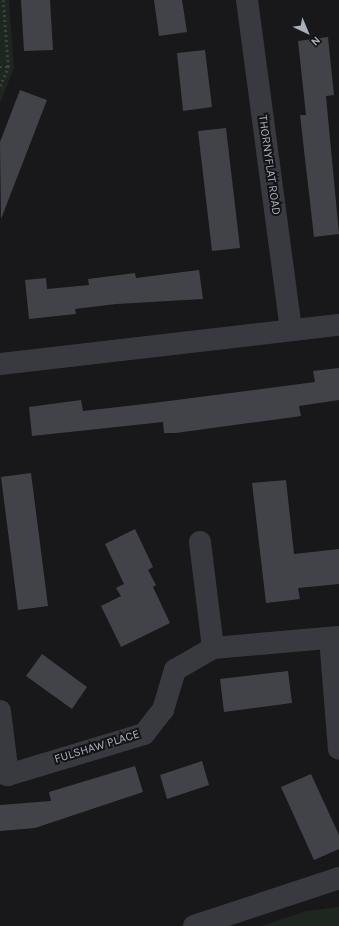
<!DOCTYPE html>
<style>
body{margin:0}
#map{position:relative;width:339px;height:926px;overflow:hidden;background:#18181b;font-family:Karla,sans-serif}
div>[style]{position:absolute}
.green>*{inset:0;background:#1d261f}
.building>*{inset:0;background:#424348}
.path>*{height:2.5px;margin-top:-1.25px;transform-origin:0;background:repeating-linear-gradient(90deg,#3f4147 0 2px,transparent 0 5px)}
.minor>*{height:22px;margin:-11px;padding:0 11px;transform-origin:11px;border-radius:11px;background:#393a40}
span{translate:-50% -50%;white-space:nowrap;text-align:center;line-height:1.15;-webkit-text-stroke:4px #131316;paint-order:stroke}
.street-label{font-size:12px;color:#a9afbb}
.north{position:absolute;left:287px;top:12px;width:40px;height:40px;-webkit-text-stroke:3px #131316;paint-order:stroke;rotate:136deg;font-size:11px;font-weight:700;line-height:16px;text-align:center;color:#a9afbb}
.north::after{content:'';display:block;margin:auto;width:14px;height:18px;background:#a9afbb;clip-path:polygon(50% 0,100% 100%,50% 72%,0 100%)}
</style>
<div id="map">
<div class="green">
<div style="clip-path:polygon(0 0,9px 0,14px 68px,0 103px)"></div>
<div style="clip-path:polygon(339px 907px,339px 926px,261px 926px,306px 911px)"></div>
</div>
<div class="building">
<div style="clip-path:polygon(21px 0,50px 0,53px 50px,24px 51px)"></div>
<div style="clip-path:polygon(154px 0,182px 0,187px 32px,159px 36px)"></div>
<div style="clip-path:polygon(328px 37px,334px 95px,326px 96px,339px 234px,314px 237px,300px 115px,306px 115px,298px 41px)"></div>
<div style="clip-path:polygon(205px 50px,212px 107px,183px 111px,177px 53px)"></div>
<div style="clip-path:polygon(20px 90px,47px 100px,1px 219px,0 142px)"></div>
<div style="clip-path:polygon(226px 128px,240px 248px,212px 251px,198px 131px)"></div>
<div style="clip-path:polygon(199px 270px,203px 299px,116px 304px,75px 309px,76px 314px,29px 319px,25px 280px,46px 278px,47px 289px,89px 285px,88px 279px,135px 273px,136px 278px)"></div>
<div style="clip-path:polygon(339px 368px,339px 400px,299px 406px,301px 416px,176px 433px,164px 433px,163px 422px,32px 436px,29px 407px,81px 400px,83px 411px,153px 403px,315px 382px,313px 371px)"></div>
<div style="clip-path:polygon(31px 473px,48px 606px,18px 610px,1px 477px)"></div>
<div style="clip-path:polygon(286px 480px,294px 554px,339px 549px,339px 584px,298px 588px,300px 599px,266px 603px,252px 483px)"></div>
<div style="clip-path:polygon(135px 529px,153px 567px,148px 570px,156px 585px,153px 587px,170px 623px,121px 647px,101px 606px,121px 596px,116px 588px,124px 584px,105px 544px)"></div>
<div style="clip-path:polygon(42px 654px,87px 687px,72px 709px,26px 676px)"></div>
<div style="clip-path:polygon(288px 671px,292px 703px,224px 712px,220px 679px)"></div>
<div style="clip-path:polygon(202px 761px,209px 785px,167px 799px,160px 775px)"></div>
<div style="clip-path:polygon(135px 766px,143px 792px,35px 828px,0 831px,0 805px,51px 801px,49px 792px)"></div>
<div style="clip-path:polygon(311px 774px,339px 835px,339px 849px,314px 860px,281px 787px)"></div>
</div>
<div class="path">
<div style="left:0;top:67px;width:8px"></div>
<div style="left:0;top:86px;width:21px;rotate:-67deg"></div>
<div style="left:8px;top:67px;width:67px;rotate:-94.3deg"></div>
</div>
<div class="minor">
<div style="left:247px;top:0;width:333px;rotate:82.4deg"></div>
<div style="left:0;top:364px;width:341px;rotate:-6.6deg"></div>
<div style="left:200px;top:542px;width:107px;rotate:83deg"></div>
<div style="left:330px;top:638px;width:111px;rotate:85.4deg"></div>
<div style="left:0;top:711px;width:64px;rotate:82.9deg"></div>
<div style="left:8px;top:775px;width:8px;rotate:-166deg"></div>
<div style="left:8px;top:775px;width:142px;rotate:-16.8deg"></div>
<div style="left:144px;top:734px;width:31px;rotate:-52deg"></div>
<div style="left:163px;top:710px;width:42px;rotate:-73.3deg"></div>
<div style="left:175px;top:670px;width:44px;rotate:-30.1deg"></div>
<div style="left:213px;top:648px;width:126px;rotate:-5deg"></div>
<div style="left:194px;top:926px;width:153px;rotate:-18.3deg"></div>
</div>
<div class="street-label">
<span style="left:269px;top:165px;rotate:82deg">THORNYFLAT ROAD</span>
<span style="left:97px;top:747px;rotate:-17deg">FULSHAW PLACE</span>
</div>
<div class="north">N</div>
</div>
